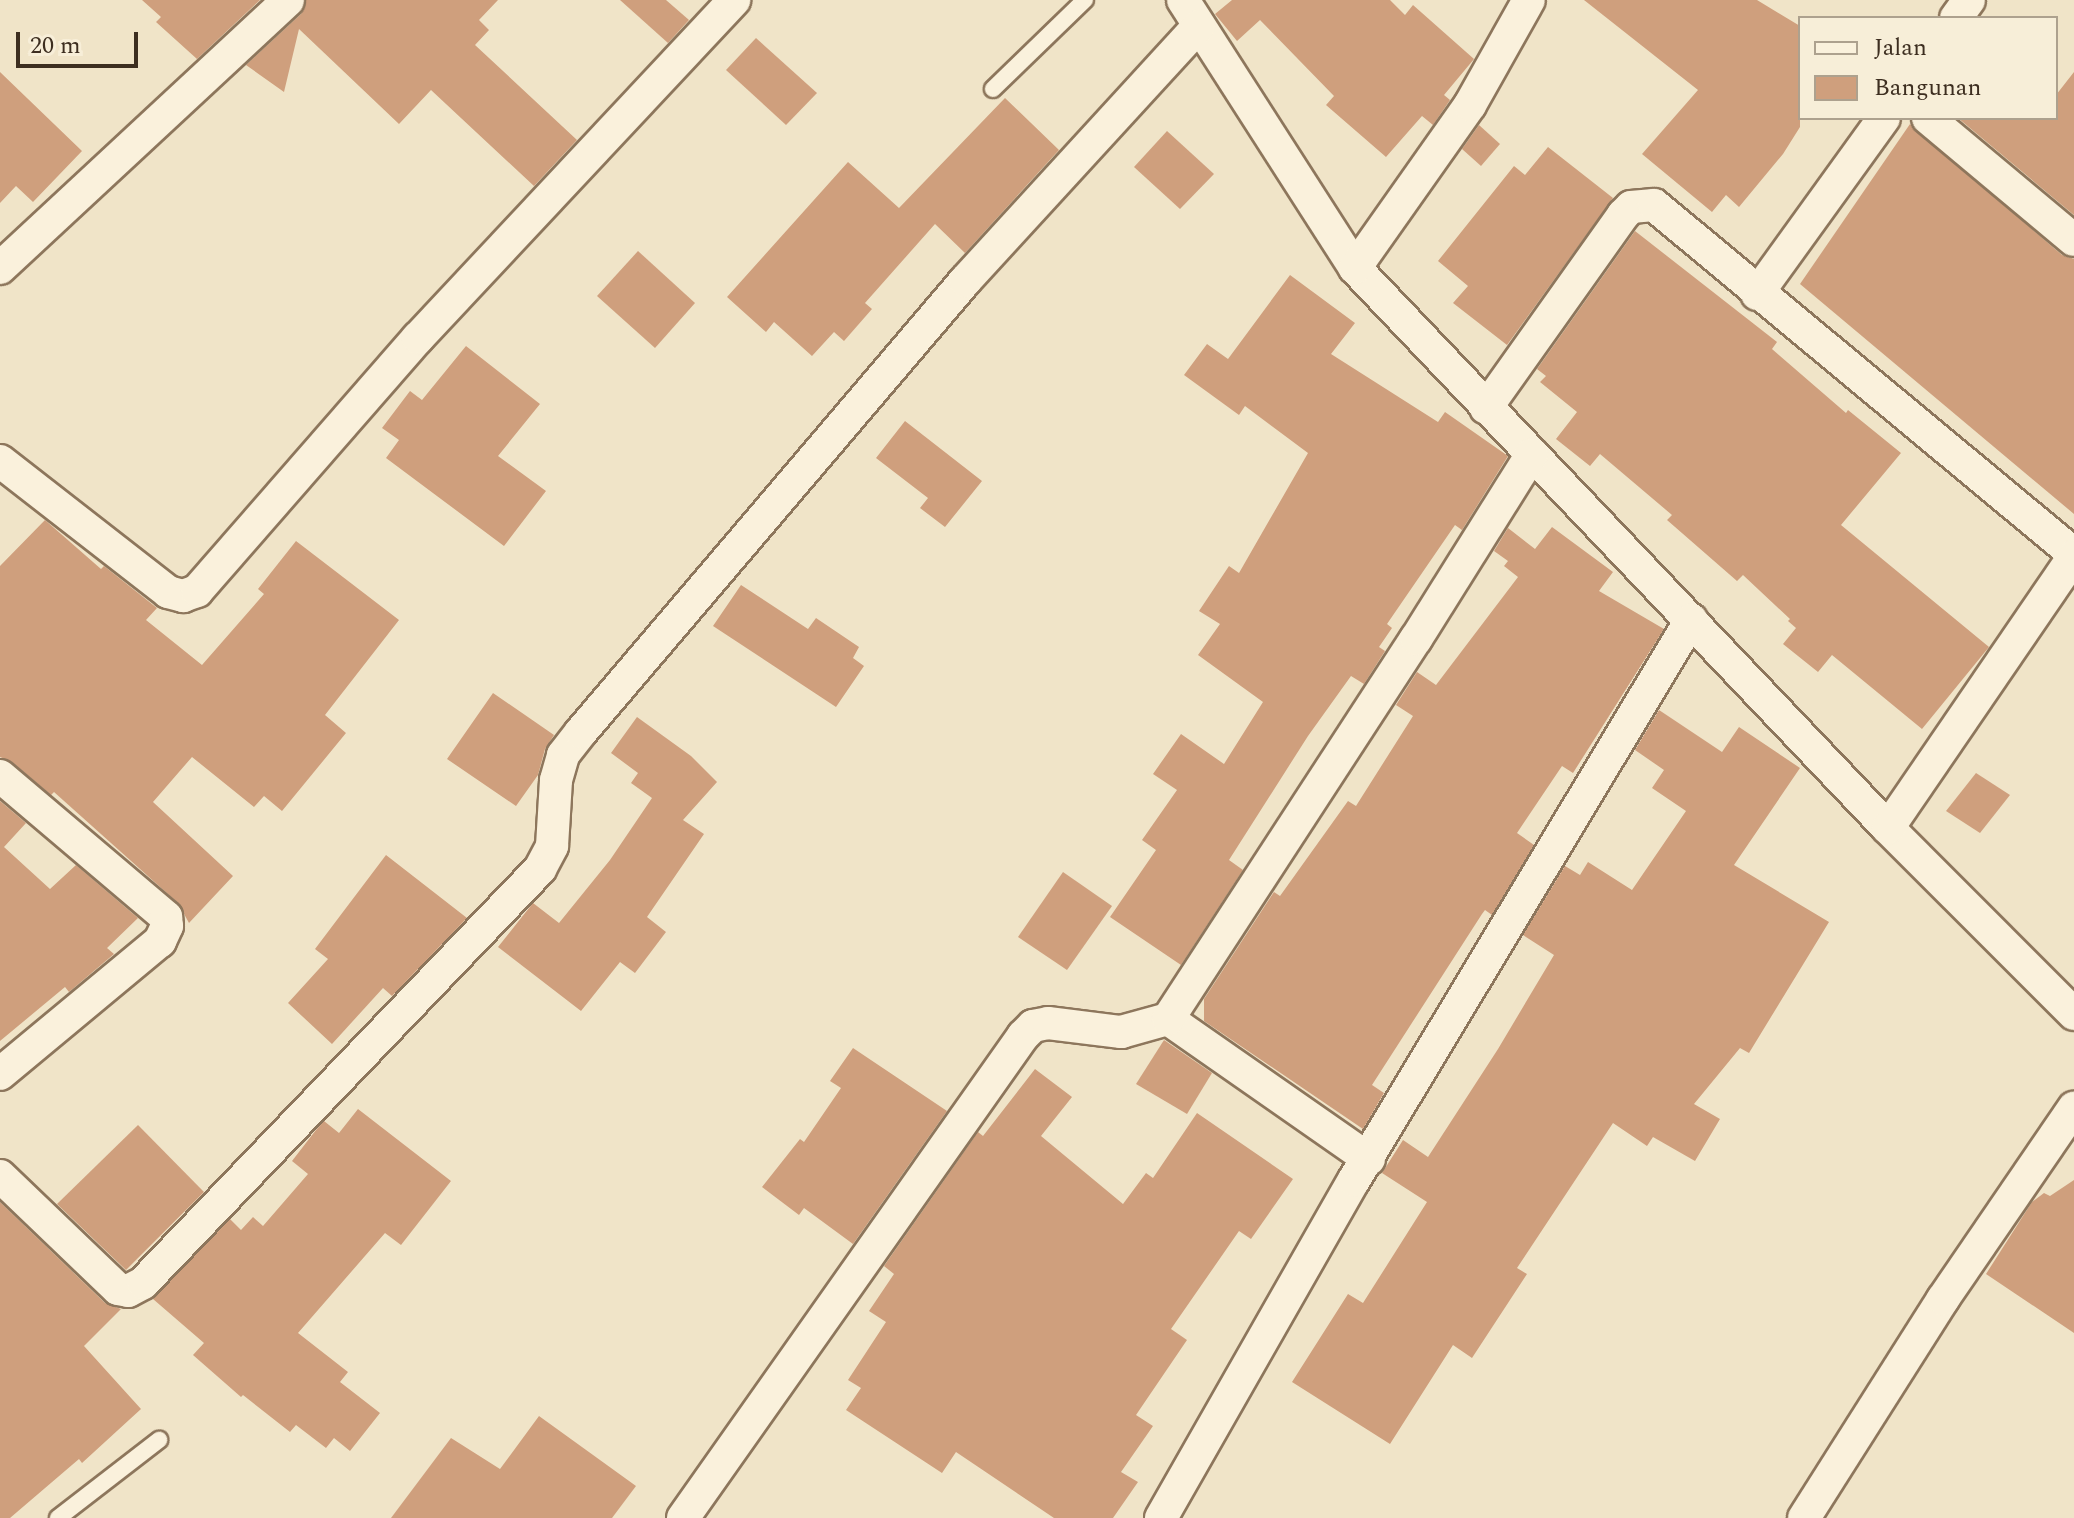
<!DOCTYPE html>
<style>
body{margin:0}
#map{position:relative;width:2074px;height:1518px;overflow:hidden;background:#f0e4c8;font-family:Spectral,serif}
div>[style]{position:absolute}
.building>*{inset:0;background:#cf9f7d}
.roads{filter:drop-shadow(2px 0 #8d765c) drop-shadow(-2px 0 #8d765c) drop-shadow(0 2px #8d765c) drop-shadow(0 -2px #8d765c)}
.lane>*{height:16px;margin:-8px;padding:0 8px;transform-origin:8px;border-radius:8px;background:#faf1dc}
.street>*{height:32px;margin:-16px;padding:0 16px;transform-origin:16px;border-radius:16px;background:#faf1dc}
span{translate:-50% -50%;white-space:nowrap;text-align:center;line-height:1.15;-webkit-text-stroke:7px #f7eed8;paint-order:stroke}
.legend{position:absolute;left:1798px;top:16px;width:260px;height:104px;box-sizing:border-box;background:#f7eed8;border:2px solid #ada18e;margin:0;padding:10px 14px;list-style:none;font-size:24px;color:#3d2e20}
.legend li{display:flex;align-items:center;gap:16px;height:40px}
.legend b{width:40px;border:2px solid #ada18e}
.scale{position:absolute;left:16px;top:32px;width:122px;height:36px;box-sizing:border-box;border:4px solid #3d2e20;border-top:0;padding-left:10px;font-size:24px;line-height:28px;white-space:nowrap;color:#3d2e20;-webkit-text-stroke:6px #f7eed8;paint-order:stroke}
</style>
<div id="map">
<div class="building">
<div style="clip-path:polygon(142px 0,260px 0,197px 59px,156px 22px,161px 17px)"></div>
<div style="clip-path:polygon(306px 0,498px 0,479px 20px,489px 30px,475px 45px,577px 140px,534px 186px,431px 90px,399px 124px,299px 29px,284px 92px,246px 65px,301px 14px)"></div>
<div style="clip-path:polygon(620px 0,666px 0,689px 20px,668px 43px)"></div>
<div style="clip-path:polygon(1232px 0,1390px 0,1405px 15px,1413px 5px,1474px 59px,1444px 95px,1450px 100px,1433px 125px,1422px 116px,1386px 157px,1326px 105px,1334px 96px,1260px 20px,1237px 41px,1215px 14px)"></div>
<div style="clip-path:polygon(1584px 0,1757px 0,1800px 26px,1800px 127px,1783px 154px,1739px 207px,1726px 195px,1712px 212px,1642px 154px,1698px 90px)"></div>
<div style="clip-path:polygon(756px 38px,817px 93px,786px 125px,726px 70px)"></div>
<div style="clip-path:polygon(0 72px,82px 151px,33px 202px,16px 186px,0 203px)"></div>
<div style="clip-path:polygon(2074px 72px,2074px 215px,1958px 118px,2056px 118px,2056px 95px)"></div>
<div style="clip-path:polygon(1005px 98px,1059px 150px,965px 253px,935px 224px,865px 303px,872px 309px,844px 341px,834px 332px,812px 356px,774px 322px,766px 332px,727px 297px,848px 162px,899px 208px)"></div>
<div style="clip-path:polygon(1910px 124px,2062px 255px,2074px 259px,2074px 514px,1800px 284px)"></div>
<div style="clip-path:polygon(1479px 125px,1500px 144px,1481px 166px,1462px 149px)"></div>
<div style="clip-path:polygon(1167px 131px,1214px 174px,1180px 209px,1134px 167px)"></div>
<div style="clip-path:polygon(1548px 147px,1613px 198px,1507px 345px,1453px 303px,1468px 286px,1438px 261px,1514px 166px,1525px 175px)"></div>
<div style="clip-path:polygon(1635px 231px,1777px 342px,1772px 349px,1846px 413px,1848px 410px,1901px 453px,1841px 525px,1989px 647px,1922px 729px,1832px 655px,1818px 672px,1783px 644px,1796px 628px,1788px 621px,1790px 619px,1743px 575px,1737px 581px,1667px 520px,1672px 515px,1600px 454px,1590px 466px,1556px 439px,1577px 412px,1540px 382px,1546px 376px,1537px 369px)"></div>
<div style="clip-path:polygon(638px 251px,695px 303px,655px 348px,597px 296px)"></div>
<div style="clip-path:polygon(1290px 275px,1355px 323px,1331px 354px,1438px 422px,1445px 412px,1508px 456px,1462px 530px,1455px 525px,1387px 624px,1392px 628px,1379px 647px,1385px 651px,1364px 684px,1351px 676px,1308px 736px,1229px 860px,1243px 870px,1181px 965px,1110px 917px,1156px 850px,1142px 840px,1177px 790px,1153px 774px,1181px 734px,1224px 764px,1263px 702px,1198px 655px,1220px 624px,1199px 611px,1229px 566px,1239px 573px,1308px 453px,1245px 406px,1239px 415px,1184px 375px,1207px 344px,1228px 359px)"></div>
<div style="clip-path:polygon(466px 346px,540px 404px,498px 456px,546px 491px,504px 546px,386px 458px,399px 440px,382px 428px,410px 391px,422px 400px)"></div>
<div style="clip-path:polygon(905px 421px,982px 481px,945px 527px,920px 508px,928px 498px,876px 458px)"></div>
<div style="clip-path:polygon(45px 520px,101px 569px,104px 566px,157px 608px,146px 620px,202px 665px,264px 594px,258px 589px,296px 541px,399px 620px,325px 715px,346px 733px,282px 811px,264px 796px,254px 807px,192px 757px,153px 802px,233px 876px,189px 923px,178px 903px,54px 792px,51px 795px,12px 762px,0 757px,0 566px)"></div>
<div style="clip-path:polygon(1552px 527px,1613px 572px,1599px 591px,1664px 629px,1573px 773px,1562px 766px,1517px 833px,1534px 845px,1492px 915px,1485px 910px,1482px 914px,1372px 1085px,1384px 1093px,1363px 1129px,1204px 1021px,1204px 999px,1274px 892px,1280px 896px,1348px 801px,1356px 806px,1413px 716px,1396px 705px,1417px 672px,1436px 685px,1518px 577px,1504px 566px,1508px 561px,1494px 551px,1508px 528px,1535px 549px)"></div>
<div style="clip-path:polygon(741px 585px,808px 629px,816px 618px,859px 647px,853px 658px,864px 666px,836px 707px,713px 626px)"></div>
<div style="clip-path:polygon(493px 693px,554px 735px,545px 749px,538px 775px,516px 806px,447px 759px)"></div>
<div style="clip-path:polygon(1659px 710px,1722px 752px,1739px 727px,1800px 768px,1734px 865px,1829px 922px,1749px 1053px,1740px 1048px,1694px 1104px,1720px 1119px,1695px 1161px,1653px 1137px,1647px 1146px,1613px 1123px,1517px 1268px,1527px 1274px,1472px 1358px,1453px 1345px,1390px 1444px,1292px 1382px,1348px 1294px,1363px 1303px,1427px 1202px,1382px 1173px,1403px 1140px,1428px 1157px,1498px 1049px,1554px 955px,1523px 935px,1565px 866px,1580px 875px,1588px 862px,1632px 890px,1686px 811px,1652px 788px,1664px 770px,1635px 750px)"></div>
<div style="clip-path:polygon(637px 717px,691px 756px,717px 782px,683px 820px,704px 834px,647px 917px,666px 932px,635px 973px,620px 962px,581px 1011px,498px 947px,533px 903px,559px 923px,610px 860px,652px 798px,631px 783px,638px 773px,611px 753px)"></div>
<div style="clip-path:polygon(1976px 773px,2010px 795px,1980px 833px,1946px 811px)"></div>
<div style="clip-path:polygon(0 801px,26px 823px,4px 847px,50px 889px,76px 865px,138px 918px,107px 948px,114px 954px,69px 992px,65px 987px,0 1041px)"></div>
<div style="clip-path:polygon(386px 855px,467px 918px,392px 996px,383px 988px,332px 1044px,288px 1003px,328px 959px,315px 949px)"></div>
<div style="clip-path:polygon(1063px 872px,1112px 906px,1067px 970px,1018px 937px)"></div>
<div style="clip-path:polygon(1164px 1040px,1212px 1073px,1187px 1114px,1136px 1084px)"></div>
<div style="clip-path:polygon(853px 1048px,947px 1111px,853px 1244px,804px 1208px,799px 1215px,762px 1187px,800px 1139px,804px 1142px,841px 1088px,830px 1081px)"></div>
<div style="clip-path:polygon(1035px 1069px,1072px 1097px,1041px 1136px,1123px 1204px,1146px 1173px,1153px 1178px,1197px 1113px,1293px 1179px,1251px 1239px,1239px 1231px,1171px 1329px,1187px 1340px,1136px 1415px,1153px 1426px,1121px 1472px,1138px 1482px,1113px 1518px,1054px 1518px,956px 1452px,942px 1473px,846px 1410px,861px 1388px,848px 1380px,886px 1322px,869px 1311px,894px 1274px,884px 1266px,978px 1132px,983px 1136px)"></div>
<div style="clip-path:polygon(358px 1109px,451px 1181px,401px 1245px,385px 1233px,298px 1333px,348px 1372px,340px 1382px,380px 1413px,350px 1451px,334px 1438px,326px 1448px,296px 1425px,290px 1432px,243px 1395px,241px 1397px,193px 1355px,204px 1343px,153px 1299px,230px 1219px,241px 1230px,253px 1217px,263px 1226px,308px 1174px,292px 1161px,316px 1130px,324px 1121px,339px 1133px)"></div>
<div style="clip-path:polygon(138px 1125px,204px 1192px,126px 1270px,57px 1204px)"></div>
<div style="clip-path:polygon(2074px 1180px,2074px 1333px,1986px 1274px,2032px 1202px,2044px 1193px,2050px 1196px)"></div>
<div style="clip-path:polygon(0 1202px,105px 1303px,121px 1309px,84px 1346px,141px 1409px,82px 1463px,79px 1459px,10px 1518px,0 1518px)"></div>
<div style="clip-path:polygon(539px 1416px,636px 1486px,612px 1518px,391px 1518px,451px 1438px,500px 1469px)"></div>
</div>
<div class="roads">
<div class="lane">
<div style="left:993px;top:89px;width:128px;rotate:-44.1deg"></div>
<div style="left:58px;top:1518px;width:128px;rotate:-37.7deg"></div>
</div>
<div class="street">
<div style="left:1183px;top:0;width:318px;rotate:57.3deg"></div>
<div style="left:1355px;top:268px;width:773px;rotate:46.42deg"></div>
<div style="left:1888px;top:828px;width:263px;rotate:45deg"></div>
<div style="left:1956px;top:18px;width:22px;rotate:-54deg"></div>
<div style="left:1928px;top:118px;width:190px;rotate:39.9deg"></div>
<div style="left:0;top:268px;width:393px;rotate:-42.9deg"></div>
<div style="left:1355px;top:268px;width:199px;rotate:-54.8deg"></div>
<div style="left:1470px;top:105px;width:120px;rotate:-60.7deg"></div>
<div style="left:1757px;top:294px;width:217px;rotate:-54.2deg"></div>
<div style="left:1486px;top:408px;width:237px;rotate:-54.6deg"></div>
<div style="left:1623px;top:215px;width:11px;rotate:-45deg"></div>
<div style="left:1631px;top:207px;width:23px;rotate:-5deg"></div>
<div style="left:1654px;top:205px;width:546px;rotate:39.72deg"></div>
<div style="left:0;top:461px;width:213px;rotate:37.9deg"></div>
<div style="left:168px;top:592px;width:16px;rotate:15deg"></div>
<div style="left:183px;top:596px;width:15px;rotate:-20deg"></div>
<div style="left:197px;top:591px;width:336px;rotate:-48.9deg"></div>
<div style="left:418px;top:338px;width:463px;rotate:-46.9deg"></div>
<div style="left:0;top:776px;width:218px;rotate:40.3deg"></div>
<div style="left:166px;top:917px;width:9px;rotate:84deg"></div>
<div style="left:167px;top:926px;width:17px;rotate:115deg"></div>
<div style="left:160px;top:941px;width:208px;rotate:140.3deg"></div>
<div style="left:1888px;top:828px;width:330px;rotate:-55.6deg"></div>
<div style="left:1168px;top:1019px;width:245px;rotate:34.9deg"></div>
<div style="left:0;top:1176px;width:163px;rotate:43.8deg"></div>
<div style="left:118px;top:1289px;width:10px;rotate:11deg"></div>
<div style="left:128px;top:1291px;width:17px;rotate:-28deg"></div>
<div style="left:143px;top:1283px;width:574px;rotate:-46.2deg"></div>
<div style="left:540px;top:869px;width:26px;rotate:-62deg"></div>
<div style="left:552px;top:846px;width:66px;rotate:-86.5deg"></div>
<div style="left:556px;top:780px;width:26px;rotate:-74deg"></div>
<div style="left:563px;top:755px;width:29px;rotate:-52deg"></div>
<div style="left:581px;top:732px;width:592px;rotate:-49.59deg"></div>
<div style="left:965px;top:281px;width:346px;rotate:-47.5deg"></div>
<div style="left:683px;top:1518px;width:590px;rotate:-54.8deg"></div>
<div style="left:1023px;top:1036px;width:14px;rotate:-45deg"></div>
<div style="left:1033px;top:1026px;width:15px;rotate:-11deg"></div>
<div style="left:1048px;top:1023px;width:74px;rotate:7deg"></div>
<div style="left:1121px;top:1032px;width:49px;rotate:-15.5deg"></div>
<div style="left:1168px;top:1019px;width:454px;rotate:-56.9deg"></div>
<div style="left:1416px;top:639px;width:218px;rotate:-57.9deg"></div>
<div style="left:1161px;top:1518px;width:389px;rotate:-60.3deg"></div>
<div style="left:1354px;top:1180px;width:654px;rotate:-58.96deg"></div>
<div style="left:1804px;top:1518px;width:259px;rotate:-57.6deg"></div>
<div style="left:1943px;top:1299px;width:232px;rotate:-55.6deg"></div>
</div>
</div>
<ul class="legend">
<li><b style="height:10px;background:#faf1dc"></b>Jalan</li>
<li><b style="height:22px;background:#cf9f7d"></b>Bangunan</li>
</ul>
<div class="scale">20 m</div>
</div>
